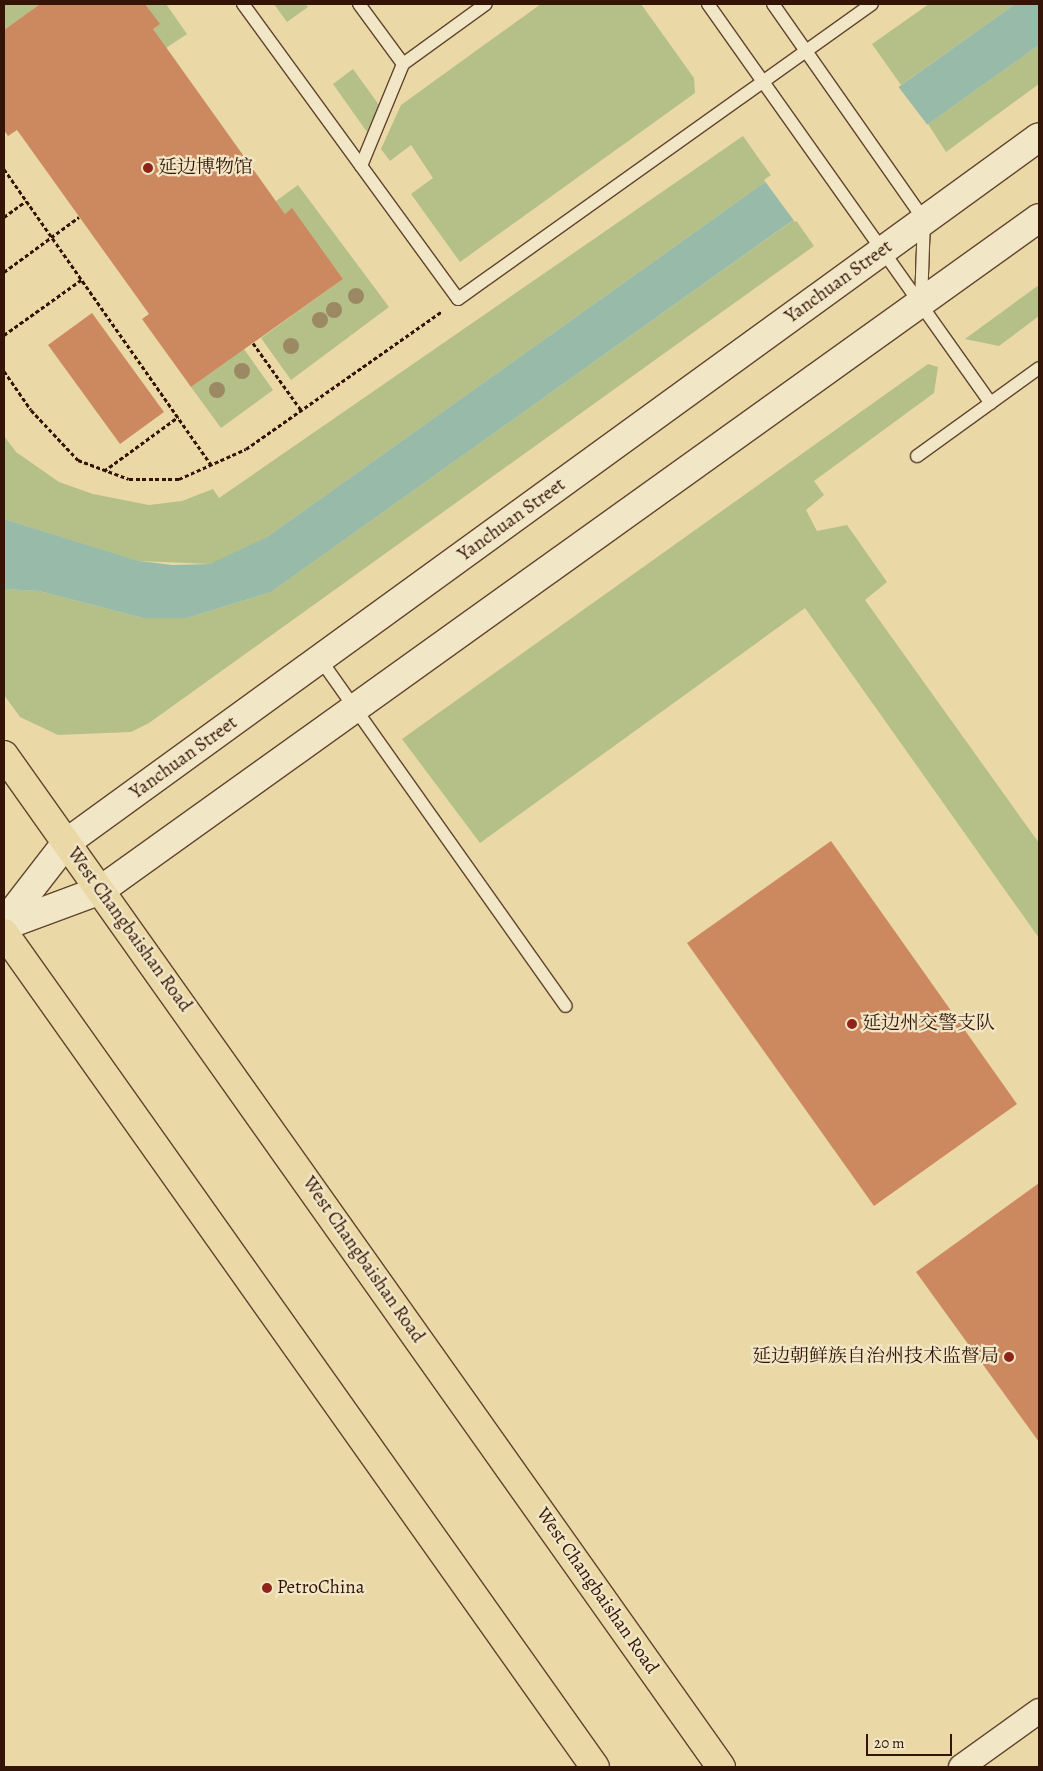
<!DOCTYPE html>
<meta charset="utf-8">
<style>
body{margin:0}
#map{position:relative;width:1043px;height:1771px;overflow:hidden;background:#ead9a7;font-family:Alegreya,"Noto Serif SC",serif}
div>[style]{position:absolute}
.green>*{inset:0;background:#b5bf88}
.water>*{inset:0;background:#98baa9}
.pier>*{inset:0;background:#ead9a7}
.building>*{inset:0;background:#cc885f}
.path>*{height:3px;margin-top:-1.5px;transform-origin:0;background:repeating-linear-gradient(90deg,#341407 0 4px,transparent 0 6.5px)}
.roads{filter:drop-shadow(1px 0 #62452f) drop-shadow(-1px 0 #62452f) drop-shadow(0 1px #62452f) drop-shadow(0 -1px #62452f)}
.lane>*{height:12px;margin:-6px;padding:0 6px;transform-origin:6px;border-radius:6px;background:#f1e6c6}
.street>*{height:24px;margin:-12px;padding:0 12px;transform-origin:12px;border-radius:12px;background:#f1e6c6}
.secondary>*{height:28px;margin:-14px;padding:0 14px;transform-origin:14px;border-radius:14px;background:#f1e6c6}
.primary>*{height:28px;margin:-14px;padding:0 14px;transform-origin:14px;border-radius:14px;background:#ead9a7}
.trees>*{width:16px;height:16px;margin:-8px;border-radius:50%;background:#9b8964}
.dots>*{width:14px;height:14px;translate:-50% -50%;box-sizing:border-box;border:2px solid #f1e6c6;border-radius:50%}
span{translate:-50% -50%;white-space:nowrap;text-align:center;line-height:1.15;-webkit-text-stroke:4.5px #f1e6c6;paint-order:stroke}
.poi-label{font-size:19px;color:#341407}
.left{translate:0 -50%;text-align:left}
.right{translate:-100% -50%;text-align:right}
.street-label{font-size:19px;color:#341407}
.frame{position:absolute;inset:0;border:5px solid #341407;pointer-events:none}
.scale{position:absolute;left:866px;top:1734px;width:86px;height:22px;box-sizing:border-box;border:2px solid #341407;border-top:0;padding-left:6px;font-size:15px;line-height:18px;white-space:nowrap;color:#341407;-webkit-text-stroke:4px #f1e6c6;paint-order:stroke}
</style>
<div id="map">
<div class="green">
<div style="clip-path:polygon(4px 4px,40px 4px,4px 30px)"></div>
<div style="clip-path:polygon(145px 4px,166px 4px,187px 34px,166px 48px,153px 29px,159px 24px)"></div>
<div style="clip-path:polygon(274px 4px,305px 4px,308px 7px,287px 22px)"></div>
<div style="clip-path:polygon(541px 4px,641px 4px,694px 78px,695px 93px,460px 262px,411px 194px,433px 178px,411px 145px,390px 161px,381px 149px,401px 105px)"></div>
<div style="clip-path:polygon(929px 4px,1015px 4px,901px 85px,872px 44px)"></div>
<div style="clip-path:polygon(1039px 45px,1039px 84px,946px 152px,928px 124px)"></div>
<div style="clip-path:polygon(353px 69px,379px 105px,367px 132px,333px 84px)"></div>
<div style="clip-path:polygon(743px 136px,772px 177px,267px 537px,240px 552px,210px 564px,138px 561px,4px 519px,4px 436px,16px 452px,59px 482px,93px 494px,149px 505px,182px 501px,213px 489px,219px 498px)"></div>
<div style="clip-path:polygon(298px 185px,389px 307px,291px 380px,261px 338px,343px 279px,292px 209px,285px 214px,276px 201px)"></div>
<div style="clip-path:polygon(795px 219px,814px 246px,149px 723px,131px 732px,58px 735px,20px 717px,4px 695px,4px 589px,39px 591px,143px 618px,187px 618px,271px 592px)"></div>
<div style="clip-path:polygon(1039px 285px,1039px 316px,999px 346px,965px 339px)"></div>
<div style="clip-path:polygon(244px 349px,273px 390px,221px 428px,191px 387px)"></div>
<div style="clip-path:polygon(928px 364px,938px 367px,934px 393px,814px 481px,824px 495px,806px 510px,817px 531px,847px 525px,887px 582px,865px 600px,1039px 843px,1039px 938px,805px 608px,480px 843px,402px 739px)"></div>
</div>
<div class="water">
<div style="clip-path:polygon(1015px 4px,1039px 4px,1039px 45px,271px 592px,187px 618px,143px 618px,39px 591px,4px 589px,4px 519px,139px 561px,173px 565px,210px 564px,267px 537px)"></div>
</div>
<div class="pier">
<div style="clip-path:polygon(897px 85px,929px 127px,795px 222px,764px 180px)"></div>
</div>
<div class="building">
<div style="clip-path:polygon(40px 4px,145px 4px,160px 24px,153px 29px,285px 214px,292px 208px,343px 279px,191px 387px,142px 319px,149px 314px,17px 130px,8px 136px,4px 130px,4px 30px)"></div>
<div style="clip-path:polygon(92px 313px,164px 412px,120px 444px,48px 345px)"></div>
<div style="clip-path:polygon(831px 841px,1017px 1104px,874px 1206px,687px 943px)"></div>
<div style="clip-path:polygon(1039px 1183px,1039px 1442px,916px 1272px)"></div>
</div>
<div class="path">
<div style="left:4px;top:169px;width:363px;rotate:55deg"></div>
<div style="left:4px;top:217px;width:27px;rotate:-36deg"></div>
<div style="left:4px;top:272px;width:93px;rotate:-36.3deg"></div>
<div style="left:4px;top:335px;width:95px;rotate:-35.5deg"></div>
<div style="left:253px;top:343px;width:82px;rotate:54.4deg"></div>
<div style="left:4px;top:371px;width:47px;rotate:55.3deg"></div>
<div style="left:31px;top:410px;width:69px;rotate:46.8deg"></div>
<div style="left:78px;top:460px;width:54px;rotate:20.4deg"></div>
<div style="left:129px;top:479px;width:50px"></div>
<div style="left:179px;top:479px;width:73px;rotate:-24.1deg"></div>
<div style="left:246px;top:449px;width:240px;rotate:-35.1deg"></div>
<div style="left:104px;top:471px;width:92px;rotate:-36.1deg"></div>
</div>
<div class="roads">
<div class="lane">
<div style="left:243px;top:4px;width:365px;rotate:53.9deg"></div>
<div style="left:458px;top:299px;width:508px;rotate:-35.47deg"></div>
<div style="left:359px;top:4px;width:74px;rotate:53.7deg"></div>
<div style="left:708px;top:4px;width:489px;rotate:54.7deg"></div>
<div style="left:773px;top:4px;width:264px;rotate:55deg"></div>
<div style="left:924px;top:220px;width:81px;rotate:92.1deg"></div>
<div style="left:361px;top:166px;width:110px;rotate:-67.6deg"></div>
<div style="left:403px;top:64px;width:102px;rotate:-35.9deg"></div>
<div style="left:917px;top:456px;width:150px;rotate:-35.8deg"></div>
<div style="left:320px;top:659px;width:425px;rotate:54.7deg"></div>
</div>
<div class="street">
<div style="left:961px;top:1767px;width:96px;rotate:-35.7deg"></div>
</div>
<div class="secondary">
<div style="left:4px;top:923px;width:101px;rotate:-52.2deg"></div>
<div style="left:66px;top:843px;width:1202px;rotate:-35.96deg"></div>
<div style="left:4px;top:926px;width:103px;rotate:-20.4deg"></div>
<div style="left:101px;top:890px;width:1154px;rotate:-35.62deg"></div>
</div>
<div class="primary">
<div style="left:4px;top:755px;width:1240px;rotate:54.68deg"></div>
<div style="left:4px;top:933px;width:1022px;rotate:54.68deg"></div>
</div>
</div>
<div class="trees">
<div style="left:356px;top:296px"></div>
<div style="left:334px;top:310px"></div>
<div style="left:320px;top:320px"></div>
<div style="left:291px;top:346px"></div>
<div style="left:242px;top:371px"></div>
<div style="left:217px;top:390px"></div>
</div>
<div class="dots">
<div style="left:148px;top:168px;background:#8f2418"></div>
<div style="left:852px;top:1024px;background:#8f2418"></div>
<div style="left:1009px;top:1357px;background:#8f2418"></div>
<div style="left:267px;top:1588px;background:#8f2418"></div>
</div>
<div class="poi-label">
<span class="left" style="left:158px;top:168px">延边博物馆</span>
<span class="left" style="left:862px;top:1024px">延边州交警支队</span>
<span class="right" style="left:999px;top:1357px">延边朝鲜族自治州技术监督局</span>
<span class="left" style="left:277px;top:1588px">PetroChina</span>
</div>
<div class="street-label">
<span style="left:839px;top:282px;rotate:-36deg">Yanchuan Street</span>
<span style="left:512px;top:520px;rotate:-36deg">Yanchuan Street</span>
<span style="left:184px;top:758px;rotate:-36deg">Yanchuan Street</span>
<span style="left:129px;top:930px;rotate:54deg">West Changbaishan Road</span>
<span style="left:363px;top:1260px;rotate:55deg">West Changbaishan Road</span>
<span style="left:597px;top:1591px;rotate:55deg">West Changbaishan Road</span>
</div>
<div class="frame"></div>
<div class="scale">20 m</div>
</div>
